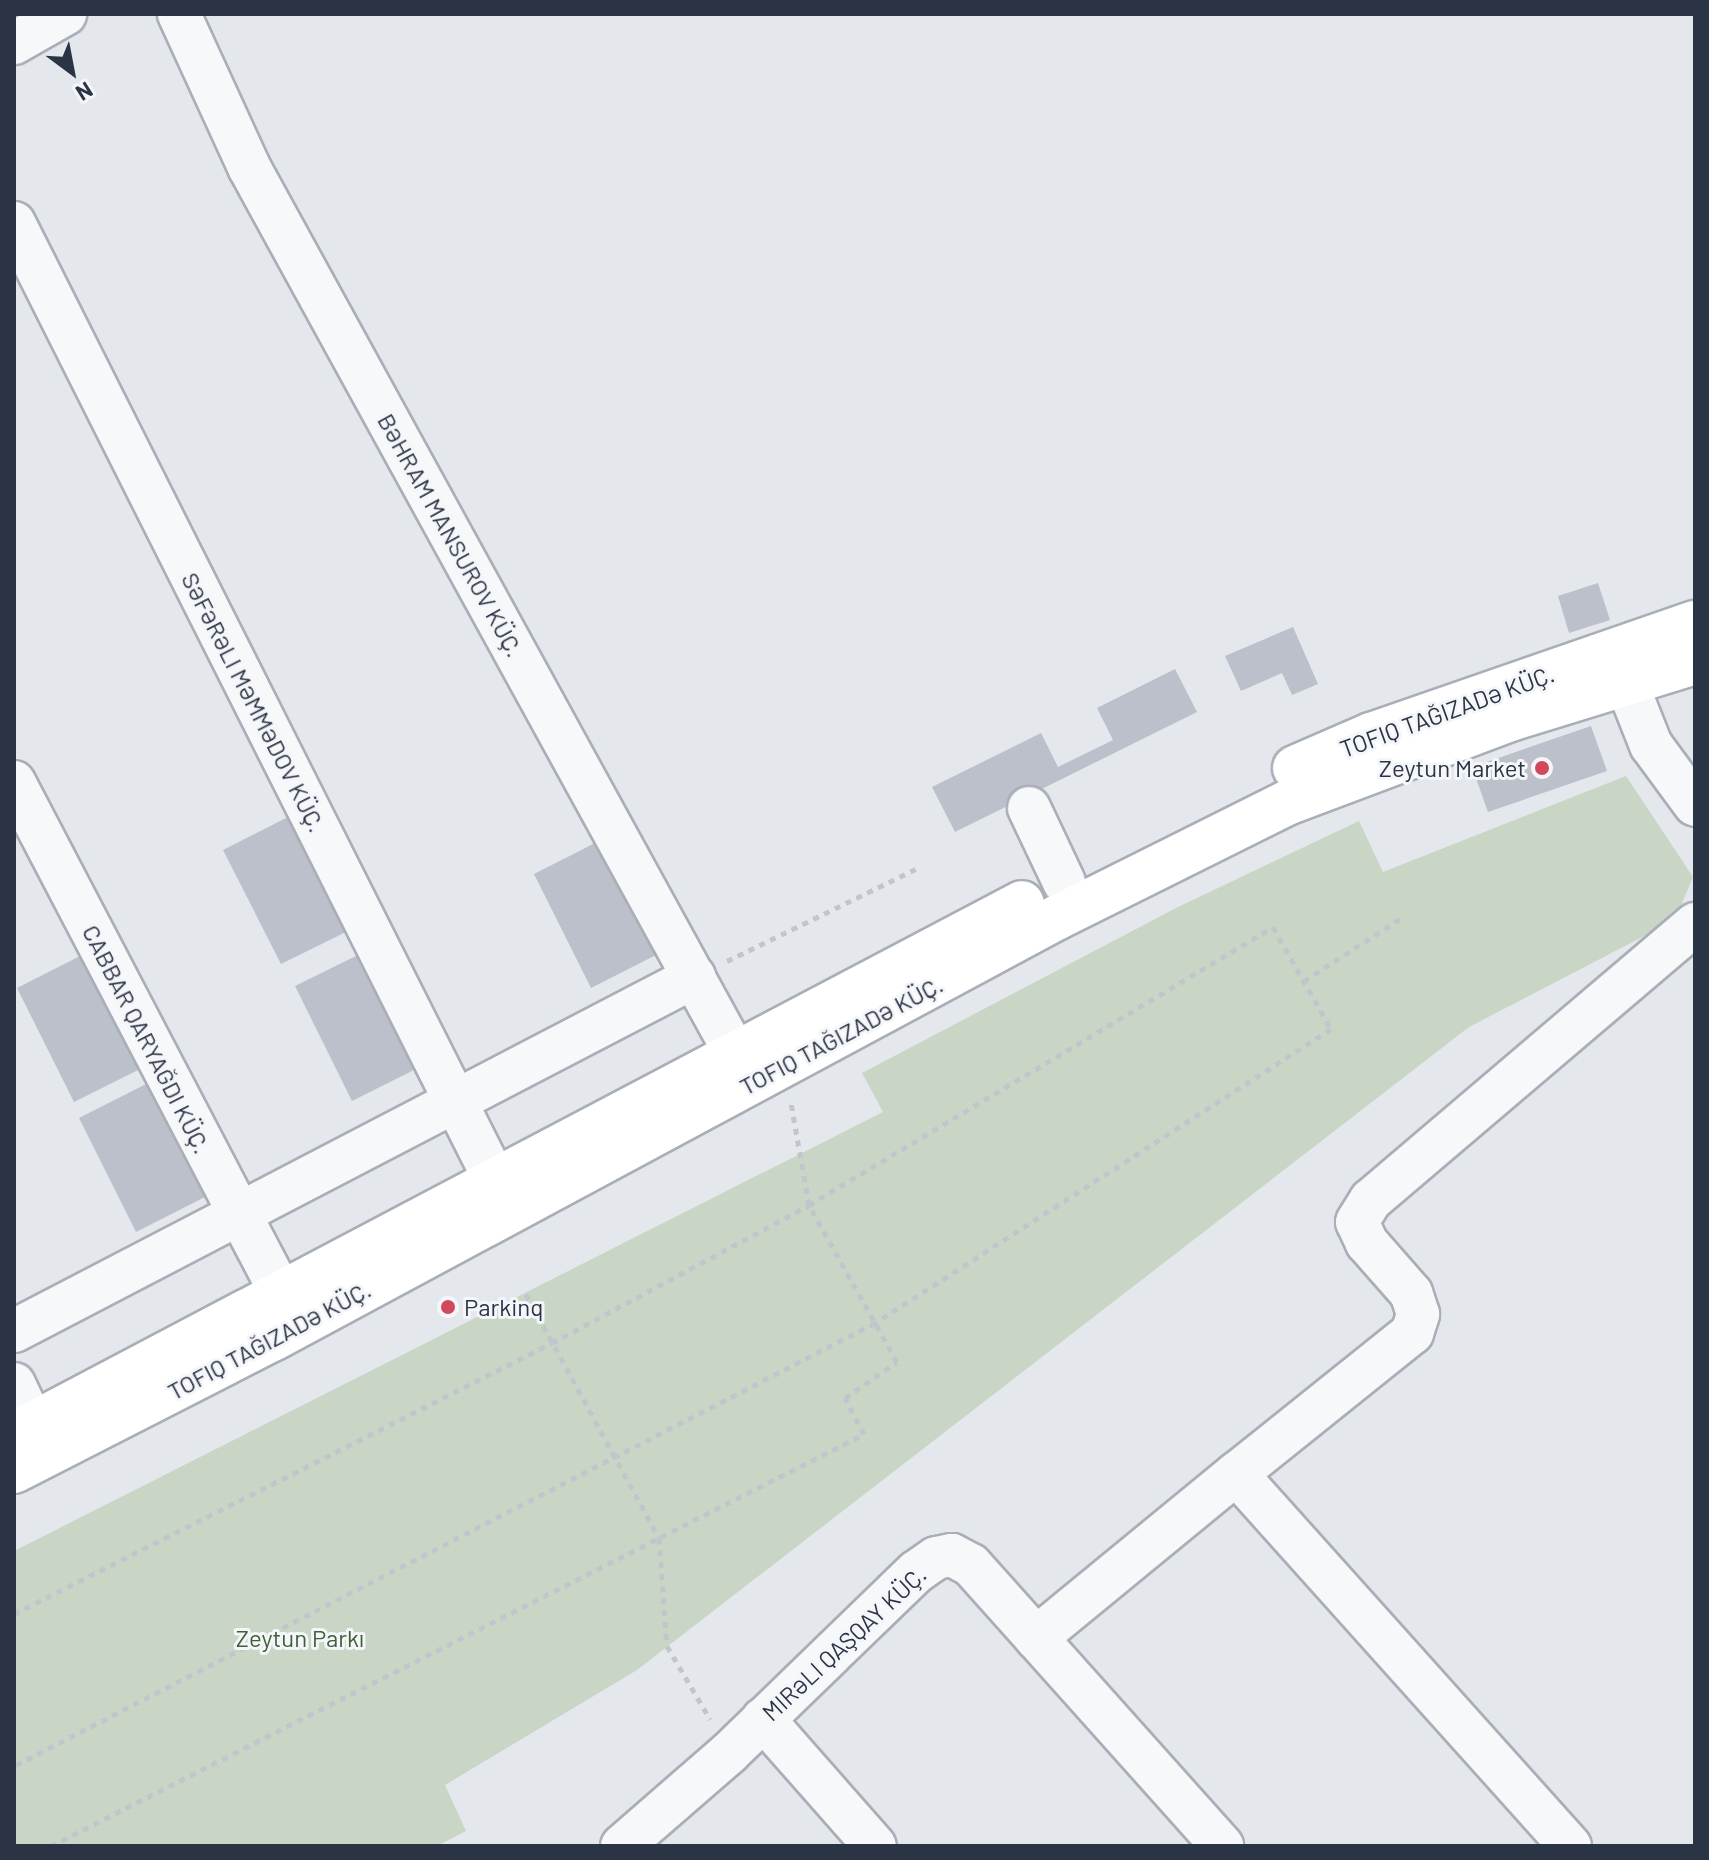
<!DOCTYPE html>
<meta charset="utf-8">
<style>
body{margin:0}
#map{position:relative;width:1709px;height:1860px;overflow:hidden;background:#e4e7ec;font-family:Barlow,sans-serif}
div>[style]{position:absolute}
.green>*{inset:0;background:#c9d6c5}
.building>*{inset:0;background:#bbc0ca}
.path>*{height:5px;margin-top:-2.5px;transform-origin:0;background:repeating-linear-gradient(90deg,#c2c5cb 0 6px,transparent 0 12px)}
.roads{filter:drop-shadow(2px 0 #a9aeb7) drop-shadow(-2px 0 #a9aeb7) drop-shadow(0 2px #a9aeb7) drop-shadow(0 -2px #a9aeb7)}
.minor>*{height:42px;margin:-21px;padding:0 21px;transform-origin:21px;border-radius:21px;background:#f7f8fa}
.major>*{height:44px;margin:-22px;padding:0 22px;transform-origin:22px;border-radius:22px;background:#fff}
.dots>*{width:22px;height:22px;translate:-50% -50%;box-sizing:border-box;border:4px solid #f4f6f9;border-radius:50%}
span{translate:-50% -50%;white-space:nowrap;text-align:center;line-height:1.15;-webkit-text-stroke:6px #f4f6f9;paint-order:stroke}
.street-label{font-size:24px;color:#2b3445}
.poi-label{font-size:24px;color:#2b3445}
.right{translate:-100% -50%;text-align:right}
.left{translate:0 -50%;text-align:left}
.park-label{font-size:24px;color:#3f6138}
.frame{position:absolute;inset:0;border:16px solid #2b3445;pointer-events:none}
.north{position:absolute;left:32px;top:32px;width:80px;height:80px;-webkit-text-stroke:6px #f4f6f9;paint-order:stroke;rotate:148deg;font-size:22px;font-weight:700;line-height:32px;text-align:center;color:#2b3445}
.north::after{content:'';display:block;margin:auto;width:28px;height:36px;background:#2b3445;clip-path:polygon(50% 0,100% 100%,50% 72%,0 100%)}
</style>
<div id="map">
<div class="green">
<div style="clip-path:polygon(1626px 776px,1693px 877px,1675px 920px,1469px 1027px,637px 1670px,445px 1785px,466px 1831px,437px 1846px,14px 1846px,14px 1551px,883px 1112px,862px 1073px,1178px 907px,1359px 821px,1383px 872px)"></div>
</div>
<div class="building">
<div style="clip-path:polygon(1598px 583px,1610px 620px,1569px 633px,1558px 596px)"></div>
<div style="clip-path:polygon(1293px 627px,1318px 684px,1292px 695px,1282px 673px,1241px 691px,1225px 656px)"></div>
<div style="clip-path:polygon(1175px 669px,1197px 712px,955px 832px,932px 787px,1041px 733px,1058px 767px,1113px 740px,1097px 708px)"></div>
<div style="clip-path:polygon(1591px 726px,1607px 771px,1488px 812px,1472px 767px)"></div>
<div style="clip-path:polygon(292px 815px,350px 930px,281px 964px,223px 850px)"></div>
<div style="clip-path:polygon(603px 839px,660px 953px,591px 988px,534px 874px)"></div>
<div style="clip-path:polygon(364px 952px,422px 1066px,352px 1101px,295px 986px)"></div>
<div style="clip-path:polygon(86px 953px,144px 1067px,74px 1102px,17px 988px)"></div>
<div style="clip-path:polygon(148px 1083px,205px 1197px,136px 1232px,79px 1118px)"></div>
</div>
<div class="path">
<div style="left:727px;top:961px;width:210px;rotate:-26deg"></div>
<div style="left:1304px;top:981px;width:118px;rotate:-32.9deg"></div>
<div style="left:526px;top:1294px;width:278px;rotate:61.4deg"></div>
<div style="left:659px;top:1538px;width:108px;rotate:85.8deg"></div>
<div style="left:667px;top:1646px;width:85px;rotate:59.5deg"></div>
<div style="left:14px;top:1614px;width:602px;rotate:-26.74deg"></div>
<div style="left:552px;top:1343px;width:292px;rotate:-28.2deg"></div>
<div style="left:809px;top:1205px;width:541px;rotate:-30.93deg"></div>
<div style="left:1273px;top:927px;width:117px;rotate:60.4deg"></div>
<div style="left:1331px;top:1029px;width:543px;rotate:147.19deg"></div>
<div style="left:875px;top:1323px;width:968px;rotate:152.77deg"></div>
<div style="left:51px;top:1846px;width:911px;rotate:-26.87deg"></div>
<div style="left:864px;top:1434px;width:41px;rotate:-117.8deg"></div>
<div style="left:845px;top:1398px;width:63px;rotate:-34.7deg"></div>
<div style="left:897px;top:1362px;width:180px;rotate:-119.3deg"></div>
<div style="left:809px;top:1205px;width:104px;rotate:-100deg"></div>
</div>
<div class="roads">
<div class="minor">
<div style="left:179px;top:14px;width:168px;rotate:65.4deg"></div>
<div style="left:249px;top:167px;width:1008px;rotate:61.25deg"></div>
<div style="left:14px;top:43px;width:59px;rotate:-29.6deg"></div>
<div style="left:14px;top:223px;width:1071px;rotate:63.32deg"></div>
<div style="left:1626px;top:682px;width:68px;rotate:68.4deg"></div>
<div style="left:1651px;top:745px;width:74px;rotate:53.7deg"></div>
<div style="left:14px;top:782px;width:579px;rotate:62.42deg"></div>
<div style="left:1029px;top:808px;width:82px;rotate:64.7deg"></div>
<div style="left:14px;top:1331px;width:767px;rotate:-27.5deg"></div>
<div style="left:14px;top:1384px;width:44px;rotate:64.6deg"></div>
<div style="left:1036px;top:1638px;width:259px;rotate:-39.4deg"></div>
<div style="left:763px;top:1719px;width:169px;rotate:48.6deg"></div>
<div style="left:622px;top:1846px;width:142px;rotate:-41deg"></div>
<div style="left:729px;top:1753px;width:260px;rotate:-44.1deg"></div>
<div style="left:916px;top:1572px;width:24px;rotate:-35deg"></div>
<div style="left:936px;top:1558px;width:16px;rotate:-11deg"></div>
<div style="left:952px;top:1555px;width:21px;rotate:28deg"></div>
<div style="left:971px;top:1565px;width:377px;rotate:48.2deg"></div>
<div style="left:1570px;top:1846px;width:500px;rotate:-131.9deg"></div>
<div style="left:1236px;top:1474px;width:226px;rotate:-38.7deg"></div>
<div style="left:1412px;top:1333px;width:20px;rotate:-72deg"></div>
<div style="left:1418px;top:1314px;width:22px;rotate:-108deg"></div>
<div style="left:1411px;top:1293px;width:67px;rotate:-131.3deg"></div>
<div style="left:1367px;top:1243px;width:23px;rotate:-115deg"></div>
<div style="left:1357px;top:1222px;width:26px;rotate:-58deg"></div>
<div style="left:1371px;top:1200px;width:426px;rotate:-40.4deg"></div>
</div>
<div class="major">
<div style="left:1295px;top:768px;width:83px;rotate:-23.5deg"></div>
<div style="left:1371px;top:735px;width:343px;rotate:-19.1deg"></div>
<div style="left:14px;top:1434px;width:1139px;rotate:-27.78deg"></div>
<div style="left:14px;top:1471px;width:292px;rotate:-27.1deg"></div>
<div style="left:274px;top:1338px;width:890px;rotate:-28.24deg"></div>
<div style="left:1058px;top:917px;width:256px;rotate:-26.5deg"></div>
<div style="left:1287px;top:803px;width:238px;rotate:-20.6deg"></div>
<div style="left:1510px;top:719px;width:194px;rotate:-17.1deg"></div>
</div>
</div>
<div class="dots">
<div style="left:1542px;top:768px;background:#d1495b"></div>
<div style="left:448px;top:1307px;background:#d1495b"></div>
</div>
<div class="street-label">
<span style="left:451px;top:535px;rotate:61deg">BƏHRAM MANSUROV KÜÇ.</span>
<span style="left:254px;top:702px;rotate:63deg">SƏFƏRƏLI MƏMMƏDOV KÜÇ.</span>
<span style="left:1447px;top:711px;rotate:-20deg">TOFIQ TAĞIZADƏ KÜÇ.</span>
<span style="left:841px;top:1035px;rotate:-28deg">TOFIQ TAĞIZADƏ KÜÇ.</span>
<span style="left:147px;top:1039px;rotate:63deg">CABBAR QARYAĞDI KÜÇ.</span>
<span style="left:269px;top:1340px;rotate:-28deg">TOFIQ TAĞIZADƏ KÜÇ.</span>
<span style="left:844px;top:1643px;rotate:-43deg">MIRƏLI QAŞQAY KÜÇ.</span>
</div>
<div class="poi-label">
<span class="right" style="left:1526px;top:768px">Zeytun Market</span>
<span class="left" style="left:464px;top:1307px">Parkinq</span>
</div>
<div class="park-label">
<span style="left:300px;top:1638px">Zeytun Parkı</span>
</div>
<div class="frame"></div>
<div class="north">N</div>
</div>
